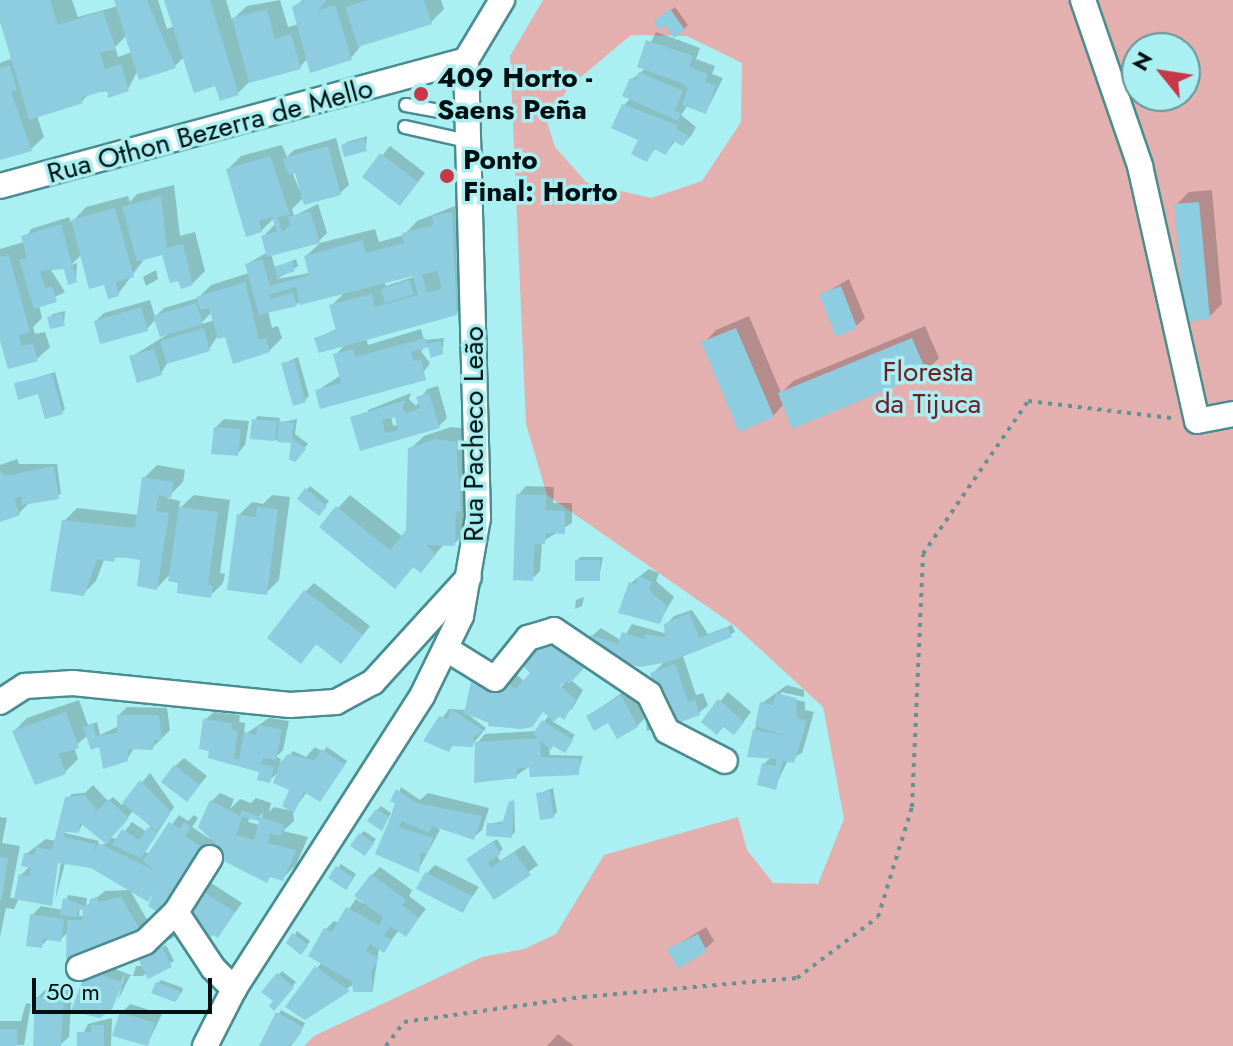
<!DOCTYPE html>
<meta charset="utf-8">
<style>
body{margin:0}
#map{position:relative;width:1233px;height:1046px;overflow:hidden;background:#aaeff1;font-family:Jost,sans-serif}
div>[style]{position:absolute}
.green>*{inset:0;background:#e3b0af}
.shadow>*{inset:0;background:#0003}
.building>*{inset:0;background:#8eccdf}
.path>*{height:4px;margin-top:-2px;transform-origin:0;background:repeating-linear-gradient(90deg,#639293 0 4px,transparent 0 10px)}
.roads{filter:drop-shadow(2px 0 #498d90) drop-shadow(-2px 0 #498d90) drop-shadow(0 2px #498d90) drop-shadow(0 -2px #498d90)}
.service>*{height:12px;margin:-6px;padding:0 6px;transform-origin:6px;border-radius:6px;background:#fff}
.minor>*{height:24px;margin:-12px;padding:0 12px;transform-origin:12px;border-radius:12px;background:#fff}
.dots>*{width:22px;height:22px;translate:-50% -50%;box-sizing:border-box;border:4px solid #aaeff1;border-radius:50%}
span{translate:-50% -50%;white-space:nowrap;text-align:center;line-height:1.15;-webkit-text-stroke:7px #aaeff1;paint-order:stroke}
.poi-label{font-size:28px;color:#000f10;font-weight:700}
.left{translate:0 -50%;text-align:left}
.street-label{font-size:28px;color:#000f10}
.park-label{font-size:28px;color:#6e2028}
.north{position:absolute;left:1121px;top:32px;width:80px;height:80px;box-sizing:border-box;background:#aaeff1;border:2px solid #669597;border-radius:50%;rotate:300deg;font-size:22px;font-weight:700;line-height:32px;text-align:center;color:#000f10}
.north::after{content:'';display:block;margin:auto;width:28px;height:36px;background:#c83849;clip-path:polygon(50% 0,100% 100%,50% 72%,0 100%)}
.scale{position:absolute;left:32px;top:978px;width:180px;height:36px;box-sizing:border-box;border:4px solid #000f10;border-top:0;padding-left:10px;font-size:24px;line-height:28px;white-space:nowrap;color:#000f10;-webkit-text-stroke:6px #aaeff1;paint-order:stroke}
</style>
<div id="map">
<div class="green">
<div style="clip-path:polygon(evenodd,543px 0,1233px 0,1233px 1046px,304px 1046px,314px 1036px,482px 957px,524px 949px,556px 934px,604px 855px,738px 817px,747px 850px,773px 883px,818px 884px,844px 819px,823px 707px,735px 626px,547px 495px,526px 424px,510px 56px,543px 0,631px 35px,687px 36px,742px 63px,741px 122px,702px 181px,651px 198px,587px 183px,555px 147px,547px 122px,569px 87px,631px 35px,543px 0,1137px 48px,1185px 48px,1185px 96px,1137px 96px,1137px 48px)"></div>
</div>
<div class="shadow">
<div style="clip-path:polygon(evenodd,0 0,72px 0,78px 17px,118px 6px,116px 0,158px 0,167px 29px,174px 26px,166px 0,226px 0,232px 20px,247px 6px,280px 0,288px 27px,299px 24px,294px 8px,302px 0,441px 0,444px 9px,431px 22px,363px 43px,351px 58px,308px 58px,300px 67px,250px 81px,238px 93px,184px 57px,175px 66px,140px 77px,138px 70px,128px 89px,90px 93px,82px 101px,37px 116px,44px 137px,31px 149px,0 158px,0 63px,13px 58px,0 22px,0 0,127px 35px,132px 52px,118px 57px,115px 47px,127px 35px)"></div>
<div style="clip-path:polygon(675px 7px,688px 25px,684px 29px,660px 18px)"></div>
<div style="clip-path:polygon(656px 32px,700px 48px,696px 59px,715px 66px,712px 74px,723px 78px,706px 112px,688px 105px,681px 115px,696px 127px,691px 136px,683px 144px,676px 140px,666px 153px,656px 148px,646px 160px,624px 105px,631px 98px,632px 79px,646px 68px,639px 65px)"></div>
<div style="clip-path:polygon(367px 136px,366px 149px,343px 145px,347px 142px)"></div>
<div style="clip-path:polygon(evenodd,336px 138px,349px 185px,340px 193px,292px 172px,303px 198px,292px 209px,294px 216px,318px 204px,327px 233px,319px 241px,271px 254px,275px 268px,296px 259px,298px 266px,277px 279px,310px 273px,306px 256px,320px 243px,375px 229px,379px 242px,404px 235px,417px 221px,460px 204px,469px 300px,456px 313px,366px 338px,368px 345px,421px 329px,424px 340px,444px 338px,442px 353px,433px 356px,429px 343px,421px 351px,430px 363px,418px 380px,317px 391px,341px 375px,335px 355px,347px 343px,316px 338px,337px 329px,331px 306px,346px 291px,268px 311px,272px 328px,278px 326px,282px 338px,269px 351px,226px 335px,217px 337px,209px 349px,168px 362px,161px 373px,131px 357px,173px 331px,156px 319px,147px 329px,96px 321px,104px 313px,150px 300px,155px 317px,164px 308px,198px 298px,211px 285px,249px 273px,247px 264px,268px 252px,263px 237px,276px 223px,275px 217px,261px 231px,228px 169px,241px 156px,282px 145px,287px 157px,294px 150px,336px 138px,412px 274px,413px 277px,386px 286px,384px 281px,412px 274px,336px 138px,212px 312px,215px 320px,199px 325px,212px 312px)"></div>
<div style="clip-path:polygon(390px 146px,425px 173px,408px 195px,365px 177px)"></div>
<div style="clip-path:polygon(174px 185px,180px 236px,195px 232px,205px 271px,192px 284px,164px 253px,145px 258px,118px 294px,82px 254px,71px 265px,77px 263px,76px 281px,66px 269px,49px 267px,65px 292px,39px 305px,42px 318px,33px 327px,35px 334px,45px 332px,50px 347px,37px 359px,0 339px,0 249px,24px 242px,31px 229px,69px 217px,71px 223px,86px 207px,128px 196px,130px 202px,137px 194px)"></div>
<div style="clip-path:polygon(1212px 190px,1222px 304px,1209px 317px,1176px 205px,1189px 192px)"></div>
<div style="clip-path:polygon(156px 270px,158px 279px,146px 286px,143px 277px)"></div>
<div style="clip-path:polygon(849px 279px,865px 318px,856px 326px,822px 295px)"></div>
<div style="clip-path:polygon(65px 311px,64px 324px,50px 317px,53px 314px)"></div>
<div style="clip-path:polygon(749px 316px,781px 393px,793px 381px,925px 326px,939px 358px,926px 371px,784px 404px,773px 416px,704px 343px,716px 330px)"></div>
<div style="clip-path:polygon(298px 357px,309px 396px,305px 400px,283px 364px)"></div>
<div style="clip-path:polygon(55px 372px,65px 409px,62px 412px,40px 392px,16px 384px)"></div>
<div style="clip-path:polygon(evenodd,438px 386px,447px 418px,439px 426px,378px 444px,368px 410px,411px 393px,409px 399px,416px 406px,427px 389px,438px 386px,397px 415px,399px 424px,393px 426px,391px 416px,397px 415px)"></div>
<div style="clip-path:polygon(257px 416px,280px 418px,279px 423px,297px 419px,295px 434px,308px 444px,294px 459px,294px 442px,252px 437px)"></div>
<div style="clip-path:polygon(224px 419px,249px 421px,245px 445px,237px 454px,215px 428px)"></div>
<div style="clip-path:polygon(451px 427px,468px 429px,467px 531px,454px 544px,444px 544px,429px 562px,414px 566px,395px 586px,338px 508px,350px 495px,403px 537px,408px 531px,410px 449px,424px 436px)"></div>
<div style="clip-path:polygon(17px 459px,19px 464px,57px 464px,61px 494px,32px 500px,19px 513px,0 520px,0 465px)"></div>
<div style="clip-path:polygon(157px 465px,185px 470px,183px 482px,167px 498px,180px 501px,179px 509px,194px 495px,230px 500px,220px 573px,225px 574px,223px 583px,210px 596px,171px 573px,157px 588px,143px 558px,105px 557px,96px 581px,83px 594px,64px 521px,77px 508px,139px 515px,144px 478px)"></div>
<div style="clip-path:polygon(310px 486px,329px 501px,319px 513px,299px 498px)"></div>
<div style="clip-path:polygon(526px 486px,554px 487px,553px 503px,572px 503px,572px 523px,542px 542px,540px 571px,532px 579px,518px 495px)"></div>
<div style="clip-path:polygon(272px 495px,290px 497px,279px 580px,266px 593px,239px 515px,252px 502px,263px 504px)"></div>
<div style="clip-path:polygon(581px 557px,603px 557px,599px 578px,577px 560px)"></div>
<div style="clip-path:polygon(649px 569px,659px 573px,656px 581px,674px 597px,659px 622px,631px 583px)"></div>
<div style="clip-path:polygon(314px 583px,370px 626px,349px 653px,317px 643px,309px 653px,306px 591px)"></div>
<div style="clip-path:polygon(584px 597px,582px 606px,575px 609px,576px 600px)"></div>
<div style="clip-path:polygon(692px 610px,708px 634px,732px 625px,735px 632px,683px 656px,696px 695px,703px 693px,708px 705px,699px 713px,647px 731px,646px 717px,637px 726px,588px 716px,629px 688px,644px 716px,662px 708px,652px 674px,665px 661px,592px 636px,601px 628px,622px 641px,632px 624px,667px 634px,666px 625px,674px 616px)"></div>
<div style="clip-path:polygon(evenodd,561px 631px,594px 656px,571px 680px,583px 690px,572px 709px,552px 721px,575px 735px,564px 750px,548px 741px,550px 755px,583px 756px,578px 773px,532px 775px,531px 765px,516px 776px,476px 781px,477px 743px,485px 734px,537px 731px,549px 715px,544px 710px,531px 725px,521px 726px,491px 724px,463px 711px,486px 728px,472px 745px,454px 744px,449px 750px,426px 740px,449px 709px,467px 710px,473px 683px,481px 674px,505px 679px,517px 675px,525px 682px,533px 673px,524px 665px,541px 640px,549px 632px,555px 638px,561px 631px,571px 674px,558px 691px,554px 688px,571px 674px)"></div>
<div style="clip-path:polygon(787px 685px,804px 690px,804px 697px,781px 692px,781px 696px,805px 702px,805px 710px,814px 712px,802px 753px,788px 760px,775px 787px,764px 764px,771px 757px,755px 730px,762px 703px)"></div>
<div style="clip-path:polygon(728px 692px,751px 712px,742px 724px,703px 722px)"></div>
<div style="clip-path:polygon(79px 700px,88px 725px,97px 722px,100px 735px,119px 726px,119px 715px,127px 707px,167px 708px,170px 730px,152px 748px,135px 747px,127px 759px,88px 735px,74px 747px,78px 759px,65px 772px,14px 731px,27px 718px)"></div>
<div style="clip-path:polygon(214px 712px,240px 715px,239px 722px,245px 723px,244px 735px,269px 718px,289px 721px,283px 750px,276px 757px,281px 759px,278px 772px,270px 780px,261px 771px,210px 757px,205px 720px)"></div>
<div style="clip-path:polygon(evenodd,315px 747px,323px 752px,327px 747px,347px 761px,320px 800px,307px 792px,293px 811px,294px 821px,283px 831px,308px 837px,296px 865px,283px 878px,217px 842px,182px 895px,156px 891px,147px 900px,92px 866px,65px 863px,55px 901px,61px 861px,57px 861px,19px 898px,14px 909px,6px 908px,0 937px,0 817px,7px 818px,2px 843px,20px 846px,10px 898px,16px 898px,21px 875px,30px 866px,26px 854px,46px 839px,56px 841px,71px 794px,85px 793px,93px 785px,108px 801px,113px 797px,122px 805px,150px 773px,174px 807px,145px 852px,150px 854px,179px 815px,188px 821px,194px 815px,198px 818px,192px 827px,210px 839px,212px 801px,220px 793px,234px 799px,230px 809px,240px 799px,251px 803px,256px 798px,271px 803px,269px 812px,274px 807px,293px 811px,295px 782px,290px 755px,293px 751px,306px 757px,315px 747px,134px 810px,152px 825px,147px 832px,132px 822px,118px 840px,110px 837px,134px 810px,315px 747px,263px 813px,260px 825px,248px 822px,250px 816px,257px 819px,263px 813px,315px 747px,83px 823px,108px 843px,97px 846px,99px 841px,61px 832px,79px 831px,83px 823px)"></div>
<div style="clip-path:polygon(184px 758px,207px 776px,187px 800px,175px 766px)"></div>
<div style="clip-path:polygon(401px 787px,420px 800px,428px 793px,489px 808px,482px 830px,473px 838px,433px 824px,440px 830px,418px 870px,378px 853px)"></div>
<div style="clip-path:polygon(553px 788px,557px 812px,553px 816px,538px 794px)"></div>
<div style="clip-path:polygon(514px 798px,515px 832px,511px 836px,489px 824px,505px 821px)"></div>
<div style="clip-path:polygon(381px 806px,391px 813px,382px 829px,377px 810px)"></div>
<div style="clip-path:polygon(364px 831px,376px 839px,368px 850px,360px 835px)"></div>
<div style="clip-path:polygon(497px 839px,503px 849px,497px 854px,500px 861px,524px 845px,538px 865px,494px 897px,469px 859px)"></div>
<div style="clip-path:polygon(341px 864px,356px 874px,350px 884px,331px 877px)"></div>
<div style="clip-path:polygon(435px 865px,479px 887px,462px 911px,427px 873px)"></div>
<div style="clip-path:polygon(380px 867px,412px 890px,409px 896px,426px 909px,405px 935px,399px 930px,384px 950px,379px 948px,373px 989px,354px 984px,305px 1018px,288px 1007px,322px 962px,326px 929px,334px 921px,339px 923px,356px 899px,364px 904px,372px 875px)"></div>
<div style="clip-path:polygon(211px 883px,242px 903px,218px 936px,203px 891px)"></div>
<div style="clip-path:polygon(evenodd,130px 890px,149px 923px,141px 932px,117px 936px,116px 947px,71px 929px,60px 940px,49px 938px,41px 946px,32px 915px,41px 906px,63px 910px,68px 895px,87px 898px,86px 906px,105px 891px,130px 890px,80px 907px,85px 908px,84px 916px,79px 916px,80px 907px)"></div>
<div style="clip-path:polygon(179px 924px,179px 934px,169px 940px,165px 934px)"></div>
<div style="clip-path:polygon(706px 927px,714px 941px,705px 949px,670px 949px)"></div>
<div style="clip-path:polygon(297px 931px,310px 941px,305px 949px,290px 944px)"></div>
<div style="clip-path:polygon(166px 945px,174px 961px,142px 976px,130px 976px,118px 1000px,125px 973px,111px 1007px,99px 1015px,97px 962px,133px 976px,136px 966px,144px 966px,144px 956px)"></div>
<div style="clip-path:polygon(282px 971px,296px 982px,278px 1005px,264px 992px)"></div>
<div style="clip-path:polygon(161px 980px,183px 988px,182px 992px,175px 999px,157px 984px)"></div>
<div style="clip-path:polygon(45px 990px,72px 990px,69px 1037px,60px 1045px,37px 998px)"></div>
<div style="clip-path:polygon(26px 1003px,31px 1004px,24px 1045px,0 1046px,0 1021px,21px 1021px)"></div>
<div style="clip-path:polygon(130px 1004px,162px 1014px,147px 1045px,122px 1013px)"></div>
<div style="clip-path:polygon(281px 1010px,305px 1023px,300px 1034px,291px 1046px,261px 1046px)"></div>
<div style="clip-path:polygon(112px 1018px,111px 1046px,77px 1046px,88px 1024px)"></div>
<div style="clip-path:polygon(558px 1034px,574px 1046px,547px 1046px)"></div>
</div>
<div class="building">
<div style="clip-path:polygon(0 0,50px 0,58px 25px,103px 11px,116px 49px,100px 53px,105px 69px,121px 64px,129px 91px,108px 98px,107px 90px,81px 98px,83px 103px,29px 120px,0 21px)"></div>
<div style="clip-path:polygon(114px 0,147px 0,176px 68px,139px 80px)"></div>
<div style="clip-path:polygon(164px 0,210px 0,239px 95px,220px 101px,215px 86px,194px 93px)"></div>
<div style="clip-path:polygon(304px 0,327px 0,318px 10px,335px 5px,352px 60px,310px 73px,292px 7px)"></div>
<div style="clip-path:polygon(368px 0,424px 0,432px 24px,358px 47px,345px 7px)"></div>
<div style="clip-path:polygon(267px 9px,275px 39px,291px 34px,301px 69px,249px 83px,232px 18px)"></div>
<div style="clip-path:polygon(670px 9px,685px 30px,674px 38px,665px 25px,659px 30px,654px 21px)"></div>
<div style="clip-path:polygon(646px 40px,693px 56px,689px 67px,708px 74px,705px 82px,716px 86px,706px 114px,682px 105px,688px 88px,679px 82px,637px 67px)"></div>
<div style="clip-path:polygon(10px 65px,17px 90px,11px 92px,32px 151px,0 160px,0 68px)"></div>
<div style="clip-path:polygon(639px 72px,683px 91px,675px 111px,681px 113px,678px 121px,622px 96px,630px 78px,635px 80px)"></div>
<div style="clip-path:polygon(622px 104px,678px 125px,676px 129px,689px 136px,683px 146px,673px 141px,666px 155px,654px 149px,647px 162px,631px 154px,638px 140px,611px 128px)"></div>
<div style="clip-path:polygon(364px 139px,367px 151px,344px 157px,341px 145px)"></div>
<div style="clip-path:polygon(328px 146px,341px 195px,304px 205px,295px 173px,288px 175px,283px 158px)"></div>
<div style="clip-path:polygon(380px 153px,418px 182px,400px 206px,362px 177px)"></div>
<div style="clip-path:polygon(270px 156px,290px 215px,278px 217px,282px 232px,290px 225px,288px 217px,310px 211px,320px 243px,267px 257px,261px 236px,277px 231px,272px 217px,259px 221px,262px 232px,246px 237px,226px 169px)"></div>
<div style="clip-path:polygon(161px 196px,167px 248px,183px 244px,193px 285px,181px 289px,178px 281px,170px 283px,162px 255px,137px 262px,122px 207px)"></div>
<div style="clip-path:polygon(1199px 202px,1210px 319px,1185px 322px,1174px 204px)"></div>
<div style="clip-path:polygon(115px 208px,134px 277px,116px 282px,119px 296px,108px 299px,104px 285px,89px 289px,71px 220px)"></div>
<div style="clip-path:polygon(evenodd,452px 212px,457px 315px,319px 353px,314px 338px,336px 331px,329px 305px,372px 294px,375px 307px,418px 295px,413px 276px,300px 305px,296px 287px,269px 295px,270px 299px,293px 293px,297px 306px,259px 315px,245px 264px,262px 259px,270px 286px,309px 275px,304px 256px,362px 240px,366px 253px,404px 243px,402px 233px,434px 225px,432px 216px,452px 212px,437px 271px,442px 289px,427px 292px,422px 275px,437px 271px)"></div>
<div style="clip-path:polygon(61px 224px,77px 282px,68px 285px,64px 269px,40px 271px,45px 288px,52px 286px,57px 302px,34px 309px,19px 260px,27px 258px,21px 236px)"></div>
<div style="clip-path:polygon(9px 255px,30px 332px,19px 335px,22px 346px,33px 343px,38px 361px,8px 369px,0 341px,0 257px)"></div>
<div style="clip-path:polygon(292px 261px,295px 271px,277px 277px,274px 267px)"></div>
<div style="clip-path:polygon(409px 280px,414px 294px,385px 303px,381px 289px)"></div>
<div style="clip-path:polygon(245px 282px,259px 340px,266px 338px,270px 352px,233px 364px,225px 337px,218px 339px,209px 308px,200px 310px,196px 297px)"></div>
<div style="clip-path:polygon(841px 286px,857px 328px,836px 337px,819px 294px)"></div>
<div style="clip-path:polygon(196px 303px,203px 324px,160px 337px,153px 316px)"></div>
<div style="clip-path:polygon(141px 307px,148px 331px,100px 344px,94px 321px)"></div>
<div style="clip-path:polygon(62px 313px,65px 326px,50px 329px,47px 317px)"></div>
<div style="clip-path:polygon(204px 328px,210px 351px,167px 364px,160px 341px)"></div>
<div style="clip-path:polygon(736px 328px,774px 417px,739px 432px,701px 342px)"></div>
<div style="clip-path:polygon(425px 338px,427px 344px,441px 341px,443px 354px,431px 358px,428px 347px,411px 352px,414px 361px,421px 359px,426px 380px,320px 409px,315px 390px,341px 383px,333px 354px,353px 349px,355px 357px)"></div>
<div style="clip-path:polygon(912px 338px,927px 373px,792px 429px,778px 393px)"></div>
<div style="clip-path:polygon(154px 349px,162px 375px,137px 383px,129px 356px)"></div>
<div style="clip-path:polygon(294px 360px,306px 402px,293px 406px,281px 363px)"></div>
<div style="clip-path:polygon(52px 374px,63px 414px,45px 419px,38px 394px,18px 400px,14px 383px)"></div>
<div style="clip-path:polygon(evenodd,429px 393px,440px 428px,360px 451px,350px 417px,406px 400px,402px 408px,407px 413px,420px 408px,416px 397px,429px 393px,395px 417px,398px 430px,385px 433px,382px 420px,395px 417px)"></div>
<div style="clip-path:polygon(252px 419px,277px 421px,275px 441px,250px 439px)"></div>
<div style="clip-path:polygon(279px 421px,294px 423px,292px 438px,306px 449px,295px 462px,289px 459px,291px 443px,277px 442px)"></div>
<div style="clip-path:polygon(214px 427px,241px 429px,238px 456px,211px 454px)"></div>
<div style="clip-path:polygon(436px 439px,456px 442px,461px 511px,456px 511px,455px 546px,426px 545px,436px 554px,421px 573px,413px 567px,395px 589px,319px 527px,336px 506px,390px 550px,406px 530px,408px 448px)"></div>
<div style="clip-path:polygon(54px 466px,59px 499px,22px 505px,21px 496px,14px 499px,20px 515px,0 522px,0 471px,6px 476px)"></div>
<div style="clip-path:polygon(142px 477px,173px 482px,171px 498px,159px 495px,156px 511px,169px 513px,157px 590px,137px 586px,140px 560px,115px 556px,114px 562px,97px 559px,84px 596px,50px 591px,62px 520px,135px 528px)"></div>
<div style="clip-path:polygon(305px 488px,327px 506px,319px 516px,297px 499px)"></div>
<div style="clip-path:polygon(516px 494px,546px 495px,546px 510px,565px 511px,565px 534px,546px 533px,545px 544px,535px 544px,533px 581px,513px 580px)"></div>
<div style="clip-path:polygon(179px 507px,218px 512px,208px 585px,213px 586px,211px 598px,177px 593px,178px 583px,168px 581px)"></div>
<div style="clip-path:polygon(257px 507px,278px 509px,267px 595px,227px 590px,237px 514px,256px 517px)"></div>
<div style="clip-path:polygon(575px 560px,600px 560px,600px 581px,575px 581px)"></div>
<div style="clip-path:polygon(639px 576px,652px 582px,649px 590px,667px 606px,660px 624px,618px 613px,629px 582px,636px 585px)"></div>
<div style="clip-path:polygon(304px 590px,363px 635px,341px 664px,316px 644px,301px 664px,267px 638px)"></div>
<div style="clip-path:polygon(689px 613px,699px 638px,728px 627px,732px 637px,669px 662px,640px 667px,586px 650px,591px 635px,618px 644px,622px 632px,644px 639px,645px 634px,665px 637px,664px 624px)"></div>
<div style="clip-path:polygon(552px 638px,587px 665px,569px 684px,566px 681px,560px 686px,576px 700px,564px 720px,559px 716px,554px 722px,543px 712px,532px 727px,521px 729px,488px 726px,489px 722px,464px 714px,471px 682px,495px 687px,507px 682px,516px 689px,530px 673px,522px 665px,529px 658px,525px 654px)"></div>
<div style="clip-path:polygon(675px 664px,688px 702px,695px 700px,700px 715px,666px 727px,650px 673px)"></div>
<div style="clip-path:polygon(776px 693px,796px 698px,797px 718px,807px 721px,794px 763px,783px 761px,776px 790px,757px 785px,762px 763px,775px 766px,777px 759px,747px 757px,753px 729px,789px 737px,755px 726px,760px 702px,773px 705px)"></div>
<div style="clip-path:polygon(621px 695px,638px 727px,617px 739px,608px 723px,594px 731px,586px 716px)"></div>
<div style="clip-path:polygon(718px 699px,744px 722px,734px 735px,723px 727px,717px 735px,701px 722px)"></div>
<div style="clip-path:polygon(451px 709px,484px 731px,474px 736px,473px 747px,452px 746px,449px 752px,423px 741px,439px 716px,447px 719px)"></div>
<div style="clip-path:polygon(66px 712px,79px 748px,59px 754px,66px 774px,35px 785px,12px 731px)"></div>
<div style="clip-path:polygon(117px 715px,159px 715px,162px 740px,154px 740px,153px 750px,128px 749px,128px 761px,103px 769px,99px 747px,91px 750px,83px 727px,93px 724px,96px 736px,117px 733px)"></div>
<div style="clip-path:polygon(203px 719px,232px 723px,232px 729px,238px 731px,234px 758px,239px 759px,244px 732px,256px 735px,258px 725px,282px 729px,276px 760px,263px 758px,261px 764px,274px 767px,270px 783px,257px 780px,259px 772px,208px 758px,209px 751px,199px 749px)"></div>
<div style="clip-path:polygon(542px 720px,573px 740px,565px 753px,553px 746px,551px 750px,533px 734px)"></div>
<div style="clip-path:polygon(540px 738px,541px 757px,580px 759px,579px 775px,530px 777px,529px 767px,516px 769px,517px 778px,474px 783px,475px 742px)"></div>
<div style="clip-path:polygon(322px 749px,345px 765px,320px 802px,304px 792px,294px 813px,282px 806px,289px 790px,273px 783px,280px 763px,288px 754px,315px 760px)"></div>
<div style="clip-path:polygon(174px 765px,200px 785px,187px 802px,161px 782px)"></div>
<div style="clip-path:polygon(140px 780px,171px 812px,156px 831px,122px 803px)"></div>
<div style="clip-path:polygon(396px 789px,416px 803px,482px 816px,474px 840px,432px 826px,429px 833px,402px 821px,399px 827px,433px 838px,427px 854px,421px 852px,419px 873px,375px 854px,396px 804px,390px 801px)"></div>
<div style="clip-path:polygon(550px 791px,554px 818px,540px 820px,536px 793px)"></div>
<div style="clip-path:polygon(85px 795px,97px 811px,108px 799px,129px 818px,106px 844px,80px 823px,79px 833px,65px 832px,64px 837px,96px 844px,94px 853px,98px 843px,156px 871px,143px 861px,169px 822px,180px 829px,184px 822px,191px 827px,185px 836px,209px 852px,162px 915px,148px 906px,154px 892px,148px 902px,91px 868px,58px 863px,52px 906px,14px 899px,19px 874px,29px 876px,31px 868px,21px 866px,24px 853px,34px 855px,36px 847px,52px 850px,65px 797px)"></div>
<div style="clip-path:polygon(210px 800px,242px 817px,236px 835px,254px 840px,259px 821px,240px 816px,241px 810px,284px 825px,281px 836px,270px 833px,268px 843px,296px 850px,283px 881px,270px 877px,267px 883px,216px 857px,220px 848px,198px 827px)"></div>
<div style="clip-path:polygon(509px 801px,514px 801px,512px 838px,486px 836px,487px 823px,502px 824px)"></div>
<div style="clip-path:polygon(376px 809px,389px 817px,382px 831px,367px 821px)"></div>
<div style="clip-path:polygon(148px 827px,158px 833px,141px 858px,112px 845px,122px 829px,139px 840px)"></div>
<div style="clip-path:polygon(359px 833px,374px 843px,365px 856px,350px 846px)"></div>
<div style="clip-path:polygon(493px 841px,501px 854px,488px 862px,491px 868px,514px 852px,531px 875px,494px 900px,466px 859px)"></div>
<div style="clip-path:polygon(0 857px,8px 858px,2px 900px,0 900px)"></div>
<div style="clip-path:polygon(336px 866px,354px 878px,346px 890px,328px 878px)"></div>
<div style="clip-path:polygon(425px 872px,472px 896px,463px 913px,416px 889px)"></div>
<div style="clip-path:polygon(371px 874px,406px 900px,402px 905px,419px 918px,406px 937px,390px 926px,384px 936px,392px 940px,384px 953px,370px 944px,366px 951px,379px 958px,371px 972px,373px 992px,353px 992px,352px 982px,308px 956px,324px 928px,332px 932px,346px 907px,379px 925px,383px 917px,354px 896px)"></div>
<div style="clip-path:polygon(201px 890px,235px 912px,218px 938px,213px 935px,209px 941px,183px 917px)"></div>
<div style="clip-path:polygon(97px 897px,98px 902px,121px 897px,142px 933px,110px 940px,112px 949px,78px 960px,66px 959px,67px 920px,82px 920px,83px 910px,78px 909px,77px 917px,60px 915px,63px 898px,89px 907px,90px 899px)"></div>
<div style="clip-path:polygon(30px 914px,64px 919px,61px 942px,43px 939px,42px 948px,26px 946px)"></div>
<div style="clip-path:polygon(292px 933px,308px 945px,301px 955px,286px 943px)"></div>
<div style="clip-path:polygon(698px 934px,707px 951px,678px 969px,667px 949px)"></div>
<div style="clip-path:polygon(162px 947px,172px 967px,148px 979px,138px 959px)"></div>
<div style="clip-path:polygon(315px 966px,350px 991px,305px 1020px,285px 1007px)"></div>
<div style="clip-path:polygon(87px 969px,123px 983px,112px 1009px,100px 1018px,71px 1011px)"></div>
<div style="clip-path:polygon(277px 973px,294px 987px,274px 1011px,269px 1006px,273px 1001px,261px 992px)"></div>
<div style="clip-path:polygon(156px 982px,180px 991px,179px 997px,175px 1002px,151px 993px)"></div>
<div style="clip-path:polygon(35px 997px,64px 997px,61px 1046px,33px 1046px)"></div>
<div style="clip-path:polygon(120px 1012px,155px 1023px,148px 1046px,112px 1036px)"></div>
<div style="clip-path:polygon(276px 1012px,303px 1027px,296px 1040px,288px 1046px,259px 1046px)"></div>
<div style="clip-path:polygon(91px 1025px,104px 1025px,104px 1046px,77px 1046px,77px 1032px,91px 1032px)"></div>
<div style="clip-path:polygon(0 1029px,17px 1029px,17px 1046px,0 1046px)"></div>
</div>
<div class="path">
<div style="left:386px;top:1046px;width:30px;rotate:-53deg"></div>
<div style="left:404px;top:1022px;width:181px;rotate:-8deg"></div>
<div style="left:583px;top:997px;width:215px;rotate:-5.1deg"></div>
<div style="left:797px;top:978px;width:101px;rotate:-37deg"></div>
<div style="left:878px;top:917px;width:115px;rotate:-72.8deg"></div>
<div style="left:912px;top:807px;width:253px;rotate:-87.5deg"></div>
<div style="left:923px;top:554px;width:186px;rotate:-55.5deg"></div>
<div style="left:1028px;top:401px;width:144px;rotate:6.8deg"></div>
</div>
<div class="roads">
<div class="service">
<div style="left:406px;top:105px;width:62px;rotate:10.2deg"></div>
<div style="left:405px;top:127px;width:64px;rotate:12.7deg"></div>
</div>
<div class="minor">
<div style="left:1083px;top:0;width:176px;rotate:71deg"></div>
<div style="left:1140px;top:166px;width:261px;rotate:77.4deg"></div>
<div style="left:1197px;top:421px;width:37px;rotate:-11deg"></div>
<div style="left:0;top:186px;width:483px;rotate:-15.1deg"></div>
<div style="left:448px;top:650px;width:55px;rotate:31.7deg"></div>
<div style="left:495px;top:679px;width:53px;rotate:-51.2deg"></div>
<div style="left:528px;top:638px;width:27px;rotate:-17deg"></div>
<div style="left:554px;top:630px;width:115px;rotate:34deg"></div>
<div style="left:649px;top:694px;width:41px;rotate:64.1deg"></div>
<div style="left:667px;top:731px;width:65px;rotate:27.3deg"></div>
<div style="left:0;top:702px;width:30px;rotate:-33deg"></div>
<div style="left:25px;top:686px;width:48px;rotate:-3.6deg"></div>
<div style="left:73px;top:683px;width:218px;rotate:5.8deg"></div>
<div style="left:290px;top:705px;width:46px;rotate:-3.7deg"></div>
<div style="left:336px;top:702px;width:42px;rotate:-28.4deg"></div>
<div style="left:373px;top:682px;width:142px;rotate:-47.6deg"></div>
<div style="left:210px;top:858px;width:64px;rotate:122.2deg"></div>
<div style="left:176px;top:912px;width:67px;rotate:56.5deg"></div>
<div style="left:213px;top:968px;width:30px;rotate:45deg"></div>
<div style="left:79px;top:968px;width:71px;rotate:-21.5deg"></div>
<div style="left:145px;top:942px;width:43px;rotate:-44.1deg"></div>
<div style="left:205px;top:1046px;width:64px;rotate:-63deg"></div>
<div style="left:234px;top:989px;width:348px;rotate:-57.3deg"></div>
<div style="left:422px;top:696px;width:89px;rotate:-64deg"></div>
<div style="left:461px;top:616px;width:99px;rotate:-80.2deg"></div>
<div style="left:478px;top:518px;width:458px;rotate:-91.5deg"></div>
<div style="left:466px;top:60px;width:70px;rotate:-59deg"></div>
</div>
</div>
<div class="dots">
<div style="left:421px;top:94px;background:#c83849"></div>
<div style="left:447px;top:176px;background:#c83849"></div>
</div>
<div class="poi-label">
<span class="left" style="left:437px;top:94px">409 Horto -<br>Saens Peña</span>
<span class="left" style="left:463px;top:176px">Ponto<br>Final: Horto</span>
</div>
<div class="street-label">
<span style="left:210px;top:131px;rotate:-15deg">Rua Othon Bezerra de Mello</span>
<span style="left:474px;top:434px;rotate:-90deg">Rua Pacheco Leão</span>
</div>
<div class="park-label">
<span style="left:928px;top:388px">Floresta<br>da Tijuca</span>
</div>
<div class="north">N</div>
<div class="scale">50 m</div>
</div>
